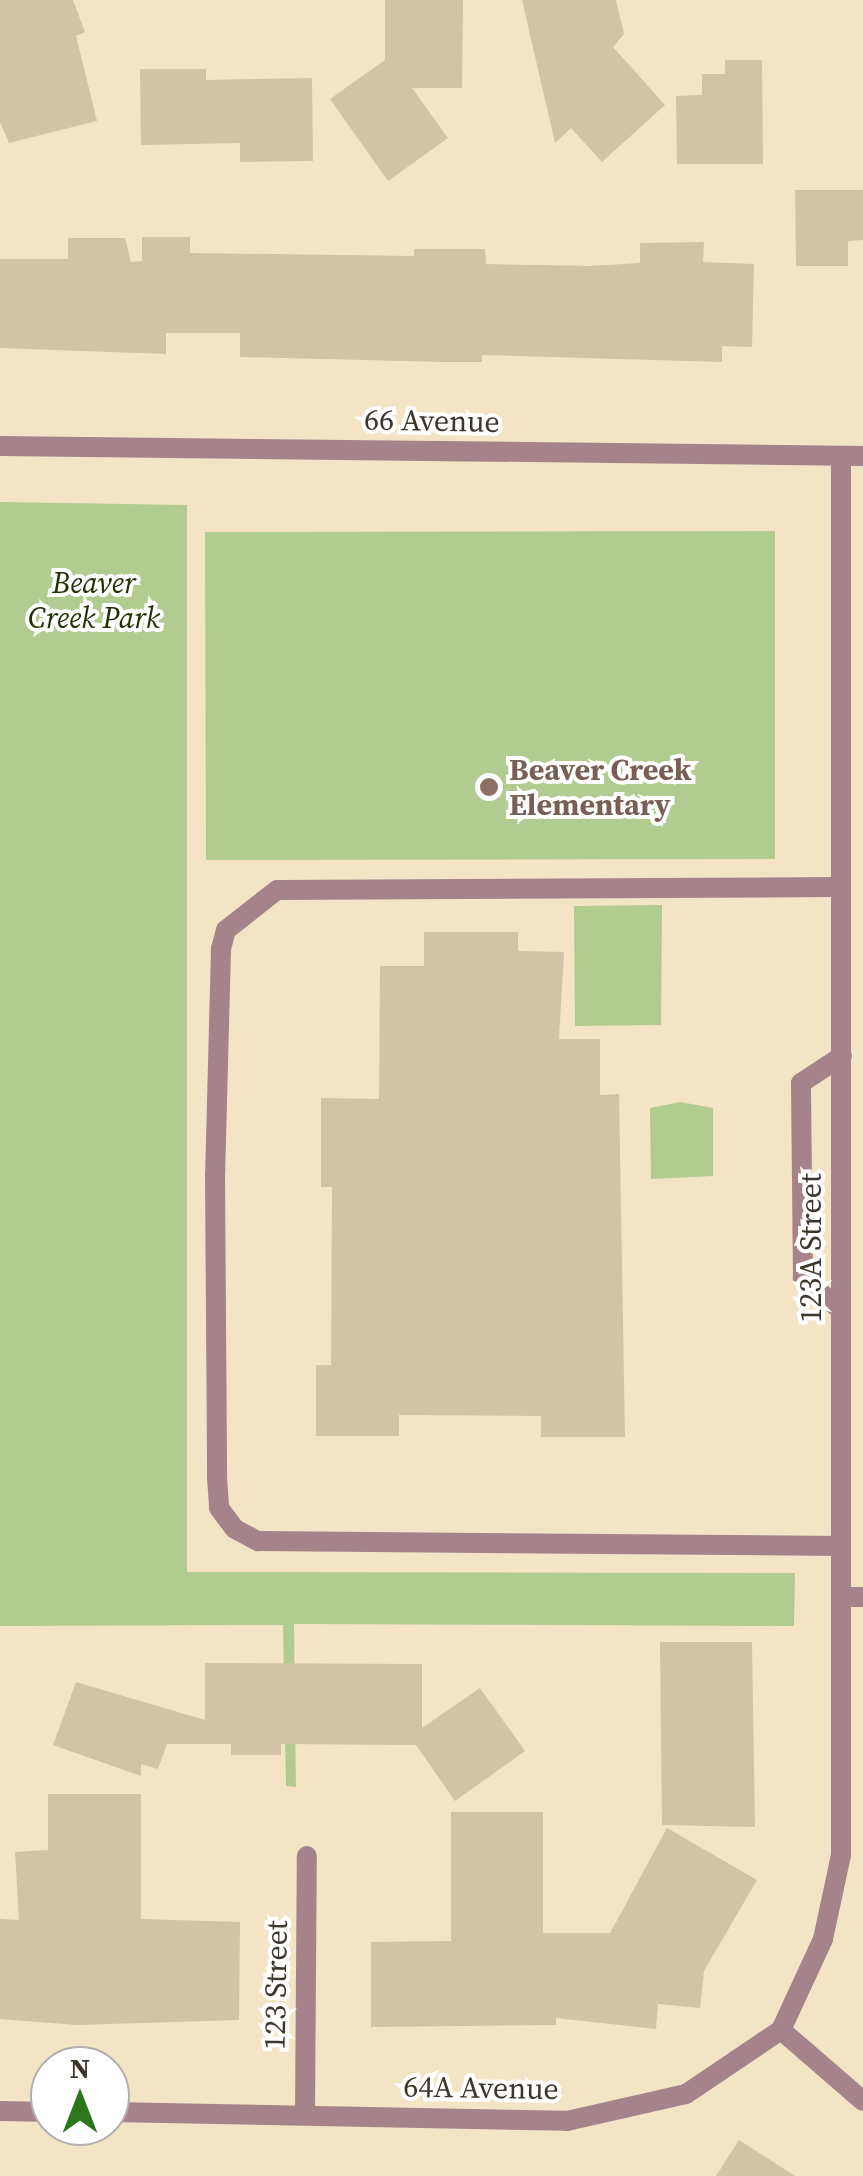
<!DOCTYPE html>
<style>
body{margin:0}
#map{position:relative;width:863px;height:2176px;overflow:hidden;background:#f3e4c6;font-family:"Source Serif 4",serif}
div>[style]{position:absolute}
.green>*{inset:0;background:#b2cb91}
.building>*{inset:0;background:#d2c3a6}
.lane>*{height:20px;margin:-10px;padding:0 10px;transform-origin:10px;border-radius:10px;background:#a6838b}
.street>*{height:20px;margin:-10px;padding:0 10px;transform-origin:10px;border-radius:10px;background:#a6838b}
.dots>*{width:28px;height:28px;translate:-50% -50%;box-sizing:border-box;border:5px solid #fff;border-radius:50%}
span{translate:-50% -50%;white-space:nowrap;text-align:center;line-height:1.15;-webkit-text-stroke:8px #fff;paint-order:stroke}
.street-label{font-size:30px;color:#3d372b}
.park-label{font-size:30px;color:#213100;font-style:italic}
.education-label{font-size:30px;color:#785e54;font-weight:700}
.left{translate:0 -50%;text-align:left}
.north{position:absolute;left:30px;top:2046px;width:100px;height:100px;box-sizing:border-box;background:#fff;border:2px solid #b1afaa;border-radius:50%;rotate:0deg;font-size:28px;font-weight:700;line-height:40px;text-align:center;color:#3d372b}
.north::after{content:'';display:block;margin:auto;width:35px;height:45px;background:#2c771c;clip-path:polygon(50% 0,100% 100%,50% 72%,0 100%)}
</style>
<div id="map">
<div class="green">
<div style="clip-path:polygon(0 502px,187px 505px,187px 1572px,795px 1573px,794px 1626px,294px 1624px,296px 1787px,286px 1786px,283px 1625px,0 1626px)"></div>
<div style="clip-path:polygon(775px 531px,775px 859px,206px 860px,205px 532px)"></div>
<div style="clip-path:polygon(662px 905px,661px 1025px,575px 1026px,574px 906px)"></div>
<div style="clip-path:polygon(680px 1102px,713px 1108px,713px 1176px,651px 1179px,650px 1108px)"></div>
</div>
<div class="building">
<div style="clip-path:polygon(0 0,73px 0,85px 32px,76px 36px,97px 121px,9px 143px,0 122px)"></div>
<div style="clip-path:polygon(385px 0,463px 0,462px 88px,412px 88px,448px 138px,388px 181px,330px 99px,385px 60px)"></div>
<div style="clip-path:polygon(522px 0,616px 0,624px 34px,613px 47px,665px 105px,602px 162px,571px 128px,555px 143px)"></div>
<div style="clip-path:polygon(725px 60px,762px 60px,763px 164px,677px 164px,676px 96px,702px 95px,702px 74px,725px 74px)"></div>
<div style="clip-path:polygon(140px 69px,206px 69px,206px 80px,312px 78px,313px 161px,240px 162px,240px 143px,141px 145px)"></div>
<div style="clip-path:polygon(795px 190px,863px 190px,863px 240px,848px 241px,848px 266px,796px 266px)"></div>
<div style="clip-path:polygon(142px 237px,190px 237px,190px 253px,414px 256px,414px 249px,485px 249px,486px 264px,590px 266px,640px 263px,640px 243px,704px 242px,703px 262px,754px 264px,752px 347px,722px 346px,722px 362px,482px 355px,482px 362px,442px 362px,240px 357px,240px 333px,166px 333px,166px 354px,0 348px,0 259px,68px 259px,68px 238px,125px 238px,131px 262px,142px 261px)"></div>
<div style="clip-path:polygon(424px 932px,518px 932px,518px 951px,564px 952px,559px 1039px,600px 1039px,600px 1095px,619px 1094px,625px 1437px,541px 1437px,541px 1416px,399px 1415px,399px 1436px,316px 1436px,316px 1365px,331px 1365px,332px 1187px,321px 1187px,321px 1098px,379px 1099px,380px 966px,424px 966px)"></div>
<div style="clip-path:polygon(660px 1642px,752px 1642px,755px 1827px,662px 1825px)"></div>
<div style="clip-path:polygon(205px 1663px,422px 1664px,422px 1728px,480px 1688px,525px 1751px,455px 1801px,416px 1745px,281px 1744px,281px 1755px,231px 1755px,231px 1744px,167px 1744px,158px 1769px,141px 1764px,141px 1776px,53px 1745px,76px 1682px,205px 1720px)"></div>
<div style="clip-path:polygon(48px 1794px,141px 1794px,141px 1919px,240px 1922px,239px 2020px,77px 2025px,0 2019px,0 1919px,19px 1920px,15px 1852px,48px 1850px)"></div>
<div style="clip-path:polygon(451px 1812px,543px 1812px,543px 1933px,610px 1933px,667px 1828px,757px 1880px,704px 1971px,700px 2008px,658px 2004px,656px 2029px,556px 2018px,556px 2025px,371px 2027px,371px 1942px,451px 1941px)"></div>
<div style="clip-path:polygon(739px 2140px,795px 2176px,716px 2176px)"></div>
</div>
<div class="lane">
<div style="left:841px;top:887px;width:564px;rotate:179.7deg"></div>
<div style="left:277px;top:890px;width:65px;rotate:141.9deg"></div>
<div style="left:226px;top:930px;width:20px;rotate:105deg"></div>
<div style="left:221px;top:949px;width:225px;rotate:91.5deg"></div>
<div style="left:215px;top:1174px;width:303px;rotate:89.6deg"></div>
<div style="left:217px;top:1477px;width:31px;rotate:86deg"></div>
<div style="left:219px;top:1508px;width:26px;rotate:53deg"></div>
<div style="left:235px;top:1529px;width:26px;rotate:28deg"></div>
<div style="left:258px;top:1541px;width:583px;rotate:0.49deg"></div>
<div style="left:841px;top:1310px;width:50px;rotate:-139.9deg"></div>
<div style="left:803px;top:1278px;width:195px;rotate:-90.6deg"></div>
<div style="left:801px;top:1083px;width:49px;rotate:-33.4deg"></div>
</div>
<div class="street">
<div style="left:0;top:446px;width:863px;rotate:0.66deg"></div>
<div style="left:842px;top:1597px;width:21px"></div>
<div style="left:781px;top:2030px;width:100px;rotate:-65.2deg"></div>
<div style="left:823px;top:1939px;width:86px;rotate:-77.9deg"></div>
<div style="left:841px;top:1855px;width:1399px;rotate:-90deg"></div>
<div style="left:781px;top:2030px;width:108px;rotate:40.9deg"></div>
<div style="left:0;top:2111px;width:50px;rotate:1.1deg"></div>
<div style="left:110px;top:2112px;width:457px;rotate:1.1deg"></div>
<div style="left:567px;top:2121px;width:122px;rotate:-12.8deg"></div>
<div style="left:686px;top:2094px;width:115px;rotate:-34deg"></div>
<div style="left:305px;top:2114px;width:258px;rotate:-89.6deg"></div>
</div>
<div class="dots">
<div style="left:489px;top:787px;background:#8d6e63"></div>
</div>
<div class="street-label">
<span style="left:432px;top:421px;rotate:1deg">66 Avenue</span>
<span style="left:811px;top:1248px;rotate:-90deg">123A Street</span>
<span style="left:276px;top:1985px;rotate:-89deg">123 Street</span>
<span style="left:481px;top:2088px;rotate:1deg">64A Avenue</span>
</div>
<div class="park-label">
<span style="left:94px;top:600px">Beaver<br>Creek Park</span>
</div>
<div class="education-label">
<span class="left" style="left:509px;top:787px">Beaver Creek<br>Elementary</span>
</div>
<div class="north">N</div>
</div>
